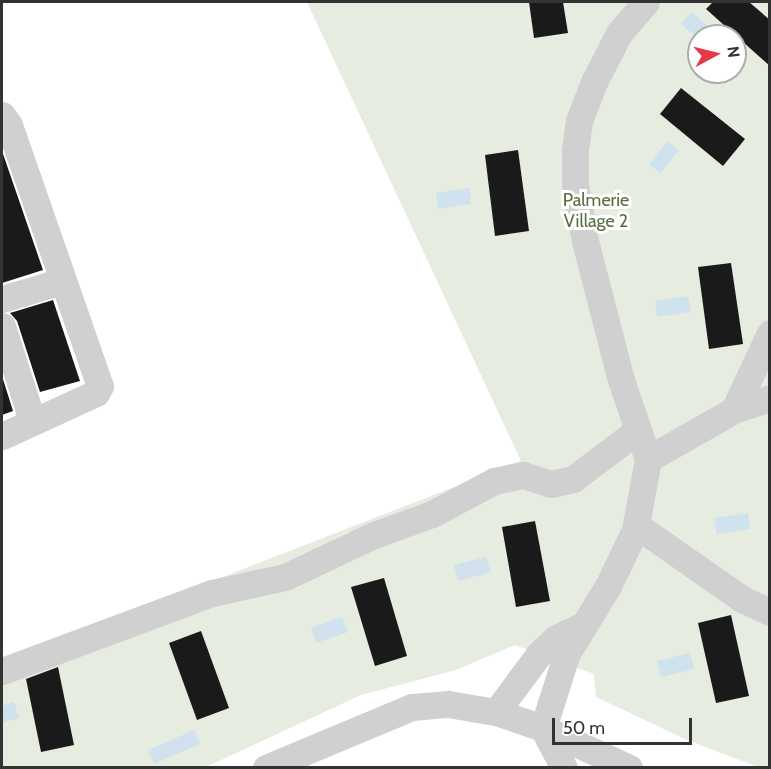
<!DOCTYPE html>
<style>
body{margin:0}
#map{position:relative;width:771px;height:769px;overflow:hidden;background:#fff;font-family:Cabin,sans-serif}
div>[style]{position:absolute}
.green>*{inset:0;background:#e6ecdf}
.water>*{inset:0;background:#cfe2ee}
.building>*{inset:0;background:#1a1a1a}
.minor>*{height:27px;margin:-13.5px;padding:0 13.5px;transform-origin:13.5px;border-radius:13.5px;background:#d0d0d0}
span{translate:-50% -50%;white-space:nowrap;text-align:center;line-height:1.15;-webkit-text-stroke:6px #fff;paint-order:stroke}
.park-label{font-size:18px;color:#56703f}
.frame{position:absolute;inset:0;border:3px solid #333;pointer-events:none}
.north{position:absolute;left:687px;top:24px;width:60px;height:60px;box-sizing:border-box;background:#fff;border:2px solid #adadad;border-radius:50%;rotate:83deg;font-size:16px;font-weight:700;line-height:24px;text-align:center;color:#333}
.north::after{content:'';display:block;margin:auto;width:21px;height:27px;background:#e63946;clip-path:polygon(50% 0,100% 100%,50% 72%,0 100%)}
.scale{position:absolute;left:552px;top:718px;width:140px;height:27px;box-sizing:border-box;border:3px solid #333;border-top:0;padding-left:8px;font-size:18px;line-height:21px;white-space:nowrap;color:#333;-webkit-text-stroke:4px #fff;paint-order:stroke}
</style>
<div id="map">
<div class="green">
<div style="clip-path:polygon(evenodd,307px 2px,769px 2px,769px 767px,758px 767px,687px 740px,596px 697px,594px 674px,515px 645px,456px 670px,361px 695px,206px 767px,2px 767px,2px 659px,66px 638px,521px 461px,307px 2px,699px 36px,735px 36px,735px 72px,699px 72px,699px 36px)"></div>
</div>
<div class="water">
<div style="clip-path:polygon(691px 12px,718px 34px,716px 36px,699px 39px,681px 24px)"></div>
<div style="clip-path:polygon(668px 141px,679px 150px,660px 173px,649px 164px)"></div>
<div style="clip-path:polygon(469px 188px,471px 204px,438px 209px,436px 193px)"></div>
<div style="clip-path:polygon(688px 296px,691px 312px,657px 317px,655px 301px)"></div>
<div style="clip-path:polygon(748px 513px,750px 529px,717px 534px,714px 518px)"></div>
<div style="clip-path:polygon(486px 557px,491px 572px,458px 581px,454px 565px)"></div>
<div style="clip-path:polygon(342px 617px,348px 632px,316px 643px,311px 628px)"></div>
<div style="clip-path:polygon(690px 653px,694px 669px,661px 677px,657px 661px)"></div>
<div style="clip-path:polygon(14px 702px,19px 718px,2px 723px,2px 706px)"></div>
<div style="clip-path:polygon(194px 730px,200px 744px,154px 764px,148px 750px)"></div>
</div>
<div class="building">
<div style="clip-path:polygon(529px 2px,563px 2px,568px 33px,534px 38px)"></div>
<div style="clip-path:polygon(713px 2px,749px 2px,770px 20px,770px 66px,706px 9px)"></div>
<div style="clip-path:polygon(681px 88px,745px 139px,723px 166px,660px 114px)"></div>
<div style="clip-path:polygon(518px 150px,529px 231px,495px 236px,485px 155px)"></div>
<div style="clip-path:polygon(2px 151px,43px 270px,2px 283px)"></div>
<div style="clip-path:polygon(731px 263px,743px 344px,709px 349px,698px 267px)"></div>
<div style="clip-path:polygon(53px 300px,80px 381px,40px 392px,17px 321px,10px 313px)"></div>
<div style="clip-path:polygon(2px 376px,13px 411px,2px 415px)"></div>
<div style="clip-path:polygon(535px 521px,550px 601px,516px 607px,502px 527px)"></div>
<div style="clip-path:polygon(384px 578px,407px 656px,375px 666px,351px 587px)"></div>
<div style="clip-path:polygon(731px 615px,749px 696px,716px 703px,698px 623px)"></div>
<div style="clip-path:polygon(201px 631px,229px 708px,197px 720px,169px 643px)"></div>
<div style="clip-path:polygon(58px 667px,74px 745px,41px 752px,26px 679px)"></div>
</div>
<div class="minor">
<div style="left:646px;top:2px;width:41px;rotate:131.1deg"></div>
<div style="left:619px;top:33px;width:55px;rotate:117deg"></div>
<div style="left:594px;top:82px;width:42px;rotate:111deg"></div>
<div style="left:579px;top:121px;width:30px;rotate:98deg"></div>
<div style="left:575px;top:151px;width:33px;rotate:90deg"></div>
<div style="left:575px;top:184px;width:58px;rotate:80deg"></div>
<div style="left:585px;top:241px;width:144px;rotate:75.5deg"></div>
<div style="left:621px;top:380px;width:83px;rotate:71.1deg"></div>
<div style="left:2px;top:115px;width:12px;rotate:55deg"></div>
<div style="left:9px;top:125px;width:276px;rotate:70.8deg"></div>
<div style="left:100px;top:386px;width:8px;rotate:120deg"></div>
<div style="left:96px;top:393px;width:103px;rotate:155.4deg"></div>
<div style="left:2px;top:299px;width:63px;rotate:-16.7deg"></div>
<div style="left:2px;top:326px;width:99px;rotate:72.3deg"></div>
<div style="left:734px;top:410px;width:85px;rotate:-64.9deg"></div>
<div style="left:636px;top:525px;width:129px;rotate:34.9deg"></div>
<div style="left:742px;top:599px;width:31px;rotate:25deg"></div>
<div style="left:2px;top:671px;width:224px;rotate:-20.4deg"></div>
<div style="left:212px;top:593px;width:75px;rotate:-12.4deg"></div>
<div style="left:285px;top:577px;width:98px;rotate:-25.3deg"></div>
<div style="left:374px;top:535px;width:62px;rotate:-19.9deg"></div>
<div style="left:432px;top:514px;width:70px;rotate:-28deg"></div>
<div style="left:494px;top:481px;width:30px;rotate:-12deg"></div>
<div style="left:523px;top:475px;width:29px;rotate:18deg"></div>
<div style="left:551px;top:484px;width:23px;rotate:-13deg"></div>
<div style="left:573px;top:479px;width:81px;rotate:-37deg"></div>
<div style="left:496px;top:712px;width:72px;rotate:-53.4deg"></div>
<div style="left:539px;top:654px;width:23px;rotate:-43deg"></div>
<div style="left:556px;top:638px;width:29px;rotate:-25deg"></div>
<div style="left:266px;top:768px;width:158px;rotate:-22.7deg"></div>
<div style="left:412px;top:707px;width:36px;rotate:-5deg"></div>
<div style="left:448px;top:704px;width:49px;rotate:9.5deg"></div>
<div style="left:496px;top:712px;width:50px;rotate:18.8deg"></div>
<div style="left:543px;top:728px;width:95px;rotate:24.9deg"></div>
<div style="left:564px;top:768px;width:45px;rotate:-117.7deg"></div>
<div style="left:543px;top:728px;width:79px;rotate:-72.3deg"></div>
<div style="left:567px;top:653px;width:79px;rotate:-58.5deg"></div>
<div style="left:608px;top:586px;width:62px;rotate:-64.3deg"></div>
<div style="left:635px;top:530px;width:72px;rotate:-79.6deg"></div>
<div style="left:648px;top:459px;width:99px;rotate:-29.7deg"></div>
<div style="left:734px;top:410px;width:38px;rotate:-18deg"></div>
</div>
<div class="park-label">
<span style="left:596px;top:211px">Palmerie<br>Village 2</span>
</div>
<div class="frame"></div>
<div class="north">N</div>
<div class="scale">50 m</div>
</div>
